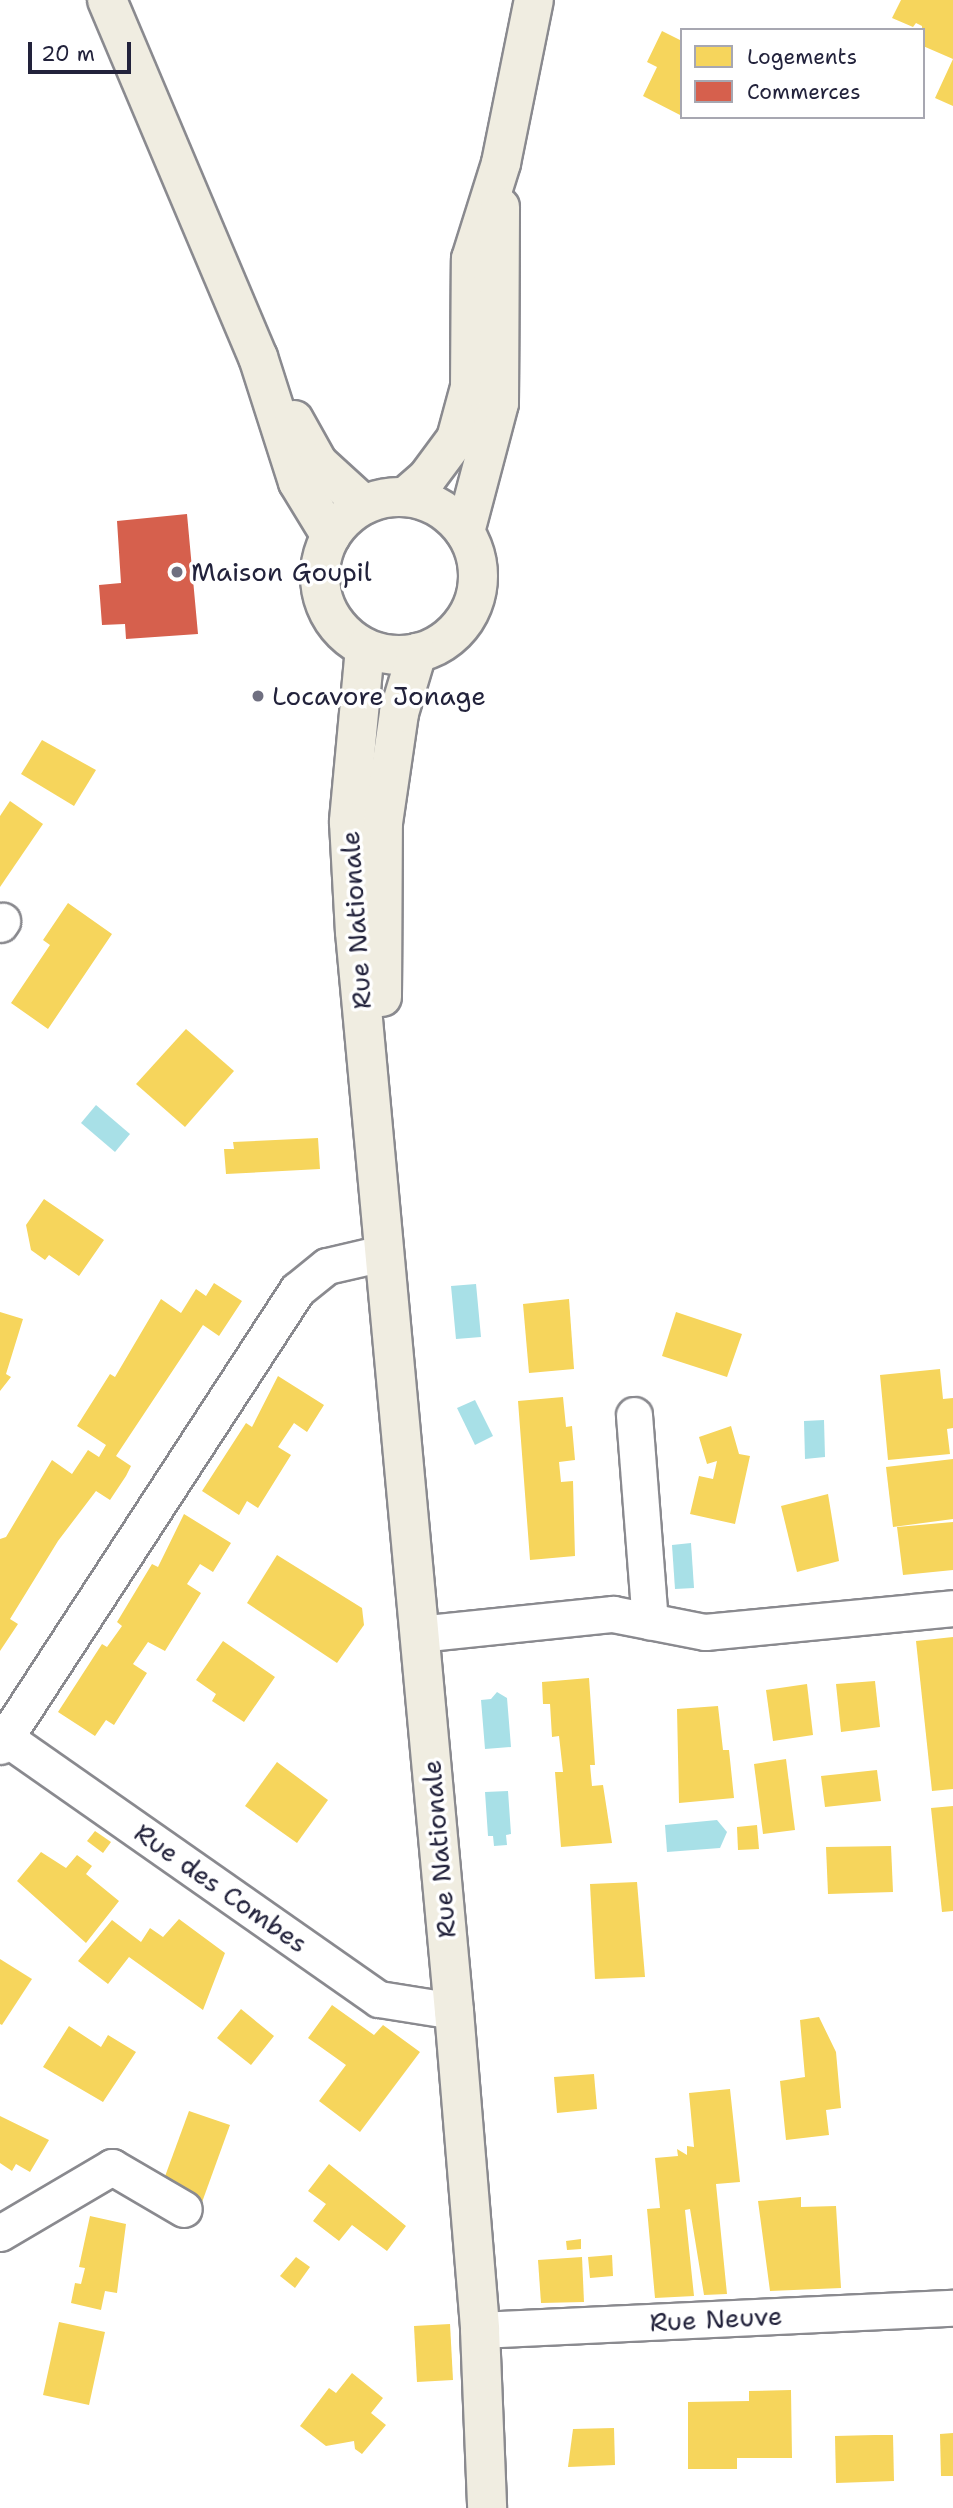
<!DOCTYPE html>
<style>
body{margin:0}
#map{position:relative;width:953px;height:2508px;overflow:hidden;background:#fff;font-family:"Shantell Sans",sans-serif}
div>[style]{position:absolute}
.water>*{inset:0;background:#a8e0e7}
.homes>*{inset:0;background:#f6d55c}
.shops>*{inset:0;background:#d6604d}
.roads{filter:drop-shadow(2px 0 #8a8a8f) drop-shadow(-2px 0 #8a8a8f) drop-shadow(0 2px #8a8a8f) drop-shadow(0 -2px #8a8a8f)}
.minor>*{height:35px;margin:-17.5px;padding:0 17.5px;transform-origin:17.5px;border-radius:17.5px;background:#fff}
.major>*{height:38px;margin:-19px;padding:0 19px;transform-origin:19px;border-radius:19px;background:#f0ede1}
.major>.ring{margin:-19px;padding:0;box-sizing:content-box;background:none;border:38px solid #f0ede1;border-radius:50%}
.dots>*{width:19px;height:19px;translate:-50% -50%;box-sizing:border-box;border:4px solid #fff;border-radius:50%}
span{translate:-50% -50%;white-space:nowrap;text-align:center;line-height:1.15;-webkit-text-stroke:7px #fff;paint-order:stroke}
.poi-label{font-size:26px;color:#22223b}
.left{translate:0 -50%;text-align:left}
.street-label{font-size:26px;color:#22223b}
.legend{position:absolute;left:680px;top:28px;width:245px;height:91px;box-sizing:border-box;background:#fff;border:2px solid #a7a7b1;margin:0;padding:9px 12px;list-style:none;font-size:21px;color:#22223b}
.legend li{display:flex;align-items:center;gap:14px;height:35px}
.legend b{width:35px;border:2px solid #a7a7b1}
.scale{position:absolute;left:28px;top:42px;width:103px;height:32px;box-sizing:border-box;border:4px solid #22223b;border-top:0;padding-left:9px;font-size:21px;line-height:24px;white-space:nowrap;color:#22223b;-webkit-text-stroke:5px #fff;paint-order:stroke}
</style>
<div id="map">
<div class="water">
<div style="clip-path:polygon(96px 1105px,130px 1134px,115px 1152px,81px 1123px)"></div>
<div style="clip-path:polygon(476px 1284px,481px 1337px,456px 1339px,451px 1286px)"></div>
<div style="clip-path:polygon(475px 1400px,493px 1436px,475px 1445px,457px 1408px)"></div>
<div style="clip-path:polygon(824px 1420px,825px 1457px,805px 1459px,804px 1421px)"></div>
<div style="clip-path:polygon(691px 1543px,694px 1588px,675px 1589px,672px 1545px)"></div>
<div style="clip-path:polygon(497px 1692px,507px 1698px,511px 1747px,485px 1749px,481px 1700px,491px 1699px)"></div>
<div style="clip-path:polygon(508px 1791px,511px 1834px,506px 1835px,507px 1845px,494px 1846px,493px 1836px,488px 1836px,485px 1792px)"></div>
<div style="clip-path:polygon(717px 1820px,727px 1832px,720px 1848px,667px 1852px,665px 1825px)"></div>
</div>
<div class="homes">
<div style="clip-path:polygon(901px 0,953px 0,953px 106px,935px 98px,953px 59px,923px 46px,922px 26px,916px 23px,913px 27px,892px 18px)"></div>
<div style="clip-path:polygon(662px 31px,682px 41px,682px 116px,643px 96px,657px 67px,647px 62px)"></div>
<div style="clip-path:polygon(42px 740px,96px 770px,74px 806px,21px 774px)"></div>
<div style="clip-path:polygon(10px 801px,43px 824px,0 887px,0 816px)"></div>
<div style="clip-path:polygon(68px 903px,112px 934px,48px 1029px,11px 1003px,50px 945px,43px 940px)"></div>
<div style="clip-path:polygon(186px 1029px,234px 1071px,185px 1127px,136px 1084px)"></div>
<div style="clip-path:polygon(318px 1138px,320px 1169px,226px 1174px,224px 1149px,234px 1149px,233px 1142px)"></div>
<div style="clip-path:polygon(44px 1199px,104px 1240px,79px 1276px,49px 1255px,45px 1260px,31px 1250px,26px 1225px)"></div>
<div style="clip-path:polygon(214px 1283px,242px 1301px,219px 1336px,203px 1325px,116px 1456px,131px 1466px,126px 1476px,110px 1500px,96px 1491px,58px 1541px,10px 1619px,18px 1624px,0 1651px,0 1539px,6px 1537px,52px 1460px,72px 1474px,88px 1450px,99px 1457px,106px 1445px,77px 1426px,110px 1374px,115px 1377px,161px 1299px,181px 1313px,196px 1289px,206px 1296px)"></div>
<div style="clip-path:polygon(569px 1299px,574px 1369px,529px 1373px,523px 1304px)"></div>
<div style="clip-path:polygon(0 1312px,23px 1319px,6px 1374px,11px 1377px,0 1391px)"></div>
<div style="clip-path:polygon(676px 1312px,742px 1334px,727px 1377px,662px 1356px)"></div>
<div style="clip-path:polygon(940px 1369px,943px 1399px,953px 1398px,953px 1428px,947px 1429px,950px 1454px,888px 1460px,880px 1375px)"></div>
<div style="clip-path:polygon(278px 1376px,324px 1405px,307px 1432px,294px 1423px,278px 1447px,291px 1455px,258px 1508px,247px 1501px,239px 1515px,202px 1491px,246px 1423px,252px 1427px)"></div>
<div style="clip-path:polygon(563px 1397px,566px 1427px,572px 1426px,575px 1460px,559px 1462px,561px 1482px,573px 1481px,575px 1556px,530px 1560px,518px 1401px)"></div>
<div style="clip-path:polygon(731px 1426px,739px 1454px,750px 1456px,735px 1524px,690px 1514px,699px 1476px,713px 1479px,717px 1461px,707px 1464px,699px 1437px)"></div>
<div style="clip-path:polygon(953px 1459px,953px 1519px,893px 1527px,886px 1467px)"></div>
<div style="clip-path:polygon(828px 1494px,839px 1561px,797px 1572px,781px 1506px)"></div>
<div style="clip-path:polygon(184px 1514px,231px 1543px,213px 1572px,200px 1564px,187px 1584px,201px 1593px,165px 1651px,148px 1642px,133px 1664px,147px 1673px,114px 1725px,106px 1720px,95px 1736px,58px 1712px,102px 1644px,107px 1647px,122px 1626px,117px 1622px,152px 1564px,158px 1567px)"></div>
<div style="clip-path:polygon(953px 1522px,953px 1570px,903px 1575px,897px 1527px)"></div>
<div style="clip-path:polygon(277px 1555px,362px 1608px,364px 1625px,337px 1663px,247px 1603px)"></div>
<div style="clip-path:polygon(953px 1637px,953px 1789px,932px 1791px,916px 1641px)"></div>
<div style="clip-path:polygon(223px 1641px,275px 1677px,244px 1722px,212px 1701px,216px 1694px,196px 1680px)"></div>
<div style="clip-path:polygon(589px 1678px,595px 1765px,590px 1765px,592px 1786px,603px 1785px,612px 1843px,561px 1847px,555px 1772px,563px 1772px,559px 1736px,552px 1737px,550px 1704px,543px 1704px,542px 1682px)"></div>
<div style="clip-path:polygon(875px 1681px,880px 1727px,841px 1732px,836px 1684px)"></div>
<div style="clip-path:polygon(807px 1684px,813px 1735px,773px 1741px,766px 1690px)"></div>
<div style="clip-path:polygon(718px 1706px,723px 1750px,729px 1750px,734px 1798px,679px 1803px,677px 1709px)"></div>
<div style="clip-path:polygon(786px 1759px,795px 1830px,763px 1834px,754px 1764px)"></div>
<div style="clip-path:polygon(277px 1762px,328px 1800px,297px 1843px,245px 1806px)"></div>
<div style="clip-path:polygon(877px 1770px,881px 1801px,825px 1807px,821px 1776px)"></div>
<div style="clip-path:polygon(953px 1806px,953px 1911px,942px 1912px,931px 1808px)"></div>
<div style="clip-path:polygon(757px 1825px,759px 1849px,738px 1850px,737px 1827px)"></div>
<div style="clip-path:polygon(95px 1831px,111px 1842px,103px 1853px,87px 1841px)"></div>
<div style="clip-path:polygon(891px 1846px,893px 1892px,828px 1894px,826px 1847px)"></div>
<div style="clip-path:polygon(41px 1852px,66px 1868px,77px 1855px,92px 1866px,86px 1874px,119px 1901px,86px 1943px,17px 1881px)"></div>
<div style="clip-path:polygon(637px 1882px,645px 1977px,595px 1979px,590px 1884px)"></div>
<div style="clip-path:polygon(179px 1919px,225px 1953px,203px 2010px,129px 1957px,108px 1984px,78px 1961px,112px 1920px,141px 1942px,150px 1928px,163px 1937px)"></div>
<div style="clip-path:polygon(0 1959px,32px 1979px,2px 2025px,0 2024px)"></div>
<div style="clip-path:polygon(332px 2005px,374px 2035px,383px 2025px,420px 2052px,360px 2132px,319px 2101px,346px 2065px,308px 2038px)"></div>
<div style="clip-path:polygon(241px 2009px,274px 2036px,251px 2065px,217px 2038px)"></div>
<div style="clip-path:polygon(819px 2017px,836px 2052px,841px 2108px,826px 2110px,829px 2135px,786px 2140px,780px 2081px,805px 2077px,800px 2020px)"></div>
<div style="clip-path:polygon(69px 2026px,101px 2047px,108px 2035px,136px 2052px,103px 2102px,43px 2067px)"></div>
<div style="clip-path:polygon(594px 2074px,597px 2109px,557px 2113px,554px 2077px)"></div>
<div style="clip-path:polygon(730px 2089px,740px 2182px,716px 2184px,727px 2294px,704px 2295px,690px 2209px,685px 2210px,694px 2296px,655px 2298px,647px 2209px,660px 2208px,655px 2158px,678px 2156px,677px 2149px,687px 2155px,687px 2146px,694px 2147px,689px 2093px)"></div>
<div style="clip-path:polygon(189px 2111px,230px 2125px,201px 2205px,160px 2190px)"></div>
<div style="clip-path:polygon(0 2116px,49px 2140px,30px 2172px,16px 2164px,12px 2171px,0 2163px)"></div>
<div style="clip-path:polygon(329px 2164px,406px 2226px,387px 2251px,352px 2225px,339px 2241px,313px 2221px,326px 2204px,308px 2191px)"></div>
<div style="clip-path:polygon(801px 2197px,801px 2207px,836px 2206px,841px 2288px,770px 2291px,758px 2201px)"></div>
<div style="clip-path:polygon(90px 2216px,126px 2224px,117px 2293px,105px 2291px,101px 2310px,71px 2303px,75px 2283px,81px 2284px,85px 2268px,79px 2267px)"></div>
<div style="clip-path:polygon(581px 2239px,581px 2249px,567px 2250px,566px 2241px)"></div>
<div style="clip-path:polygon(612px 2255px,613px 2276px,590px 2278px,588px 2257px)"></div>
<div style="clip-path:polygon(296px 2257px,310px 2267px,295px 2288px,280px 2276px)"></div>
<div style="clip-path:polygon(582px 2257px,584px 2302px,541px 2303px,538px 2260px)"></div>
<div style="clip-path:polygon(59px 2322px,105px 2332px,89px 2405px,43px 2395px)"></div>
<div style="clip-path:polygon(450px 2324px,453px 2380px,417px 2382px,414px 2326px)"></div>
<div style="clip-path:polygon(352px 2373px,383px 2398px,371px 2413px,386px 2425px,362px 2454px,355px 2449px,354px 2441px,326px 2446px,300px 2426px,329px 2388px,336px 2393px)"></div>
<div style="clip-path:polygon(791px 2390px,792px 2458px,737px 2458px,737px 2469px,688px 2469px,688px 2402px,749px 2401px,749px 2391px)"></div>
<div style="clip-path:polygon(614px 2428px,615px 2465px,568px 2467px,573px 2429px)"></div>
<div style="clip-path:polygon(953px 2433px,953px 2476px,941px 2476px,940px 2434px)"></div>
<div style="clip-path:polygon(875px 2435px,893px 2435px,894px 2481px,836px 2483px,835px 2436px)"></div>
</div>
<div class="shops">
<div style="clip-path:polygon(187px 514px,198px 634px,126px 639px,125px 624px,102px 625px,99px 585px,121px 583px,117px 521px)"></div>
</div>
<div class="roads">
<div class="minor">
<div style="left:0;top:924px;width:4px;rotate:-56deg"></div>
<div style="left:634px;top:1415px;width:207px;rotate:85.6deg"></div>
<div style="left:418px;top:1634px;width:196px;rotate:-5.9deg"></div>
<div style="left:613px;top:1614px;width:94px;rotate:11.1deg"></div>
<div style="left:705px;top:1632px;width:249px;rotate:-5.5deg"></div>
<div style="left:0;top:1734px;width:462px;rotate:35deg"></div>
<div style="left:379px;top:1999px;width:76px;rotate:9.1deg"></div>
<div style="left:0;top:1746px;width:544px;rotate:-56.92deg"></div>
<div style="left:297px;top:1290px;width:38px;rotate:-39deg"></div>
<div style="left:327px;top:1266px;width:57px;rotate:-13.1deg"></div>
<div style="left:0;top:2233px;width:130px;rotate:-30.5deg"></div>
<div style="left:112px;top:2167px;width:83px;rotate:30.3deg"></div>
<div style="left:480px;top:2330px;width:474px;rotate:-2.7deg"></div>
</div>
<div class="major">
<div style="left:107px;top:0;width:388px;rotate:67.1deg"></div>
<div style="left:258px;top:357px;width:131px;rotate:72.3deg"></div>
<div style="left:298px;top:482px;width:63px;rotate:58.6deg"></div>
<div style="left:294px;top:420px;width:49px;rotate:60.8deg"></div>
<div style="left:318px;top:463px;width:62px;rotate:42.4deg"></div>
<div style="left:405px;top:497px;width:29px;rotate:-41deg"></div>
<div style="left:427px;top:478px;width:49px;rotate:-53.4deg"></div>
<div style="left:456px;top:439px;width:54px;rotate:-74.9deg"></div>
<div style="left:470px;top:387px;width:128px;rotate:-89.6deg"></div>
<div style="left:471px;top:259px;width:101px;rotate:-72.6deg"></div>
<div style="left:501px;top:163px;width:166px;rotate:-78.6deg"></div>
<div class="ring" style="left:320px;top:497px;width:120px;height:120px"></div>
<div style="left:465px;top:532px;width:133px;rotate:-75.2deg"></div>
<div style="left:499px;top:403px;width:196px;rotate:-89.7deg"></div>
<div style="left:365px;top:648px;width:175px;rotate:95.3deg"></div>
<div style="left:349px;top:822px;width:110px;rotate:86.9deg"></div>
<div style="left:355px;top:932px;width:1084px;rotate:84.76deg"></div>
<div style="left:454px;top:2011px;width:320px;rotate:85.3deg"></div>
<div style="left:480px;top:2330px;width:178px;rotate:87.7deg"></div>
<div style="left:382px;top:997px;width:174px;rotate:-89.7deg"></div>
<div style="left:383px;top:823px;width:111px;rotate:-81.7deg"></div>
<div style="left:399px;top:713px;width:63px;rotate:-73.3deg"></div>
</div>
</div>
<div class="dots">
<div style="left:177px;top:572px;background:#6f6f80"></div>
<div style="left:258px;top:696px;background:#6f6f80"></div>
</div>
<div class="poi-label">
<span class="left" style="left:191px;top:572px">Maison Goupil</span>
<span class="left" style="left:272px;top:696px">Locavore Jonage</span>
</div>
<div class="street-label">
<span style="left:356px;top:920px;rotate:-94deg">Rue Nationale</span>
<span style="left:439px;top:1849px;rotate:-95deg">Rue Nationale</span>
<span style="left:221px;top:1888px;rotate:35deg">Rue des Combes</span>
<span style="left:716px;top:2319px;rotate:-3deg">Rue Neuve</span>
</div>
<ul class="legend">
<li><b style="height:19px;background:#f6d55c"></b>Logements</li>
<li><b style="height:19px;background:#d6604d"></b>Commerces</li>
</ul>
<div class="scale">20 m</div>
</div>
